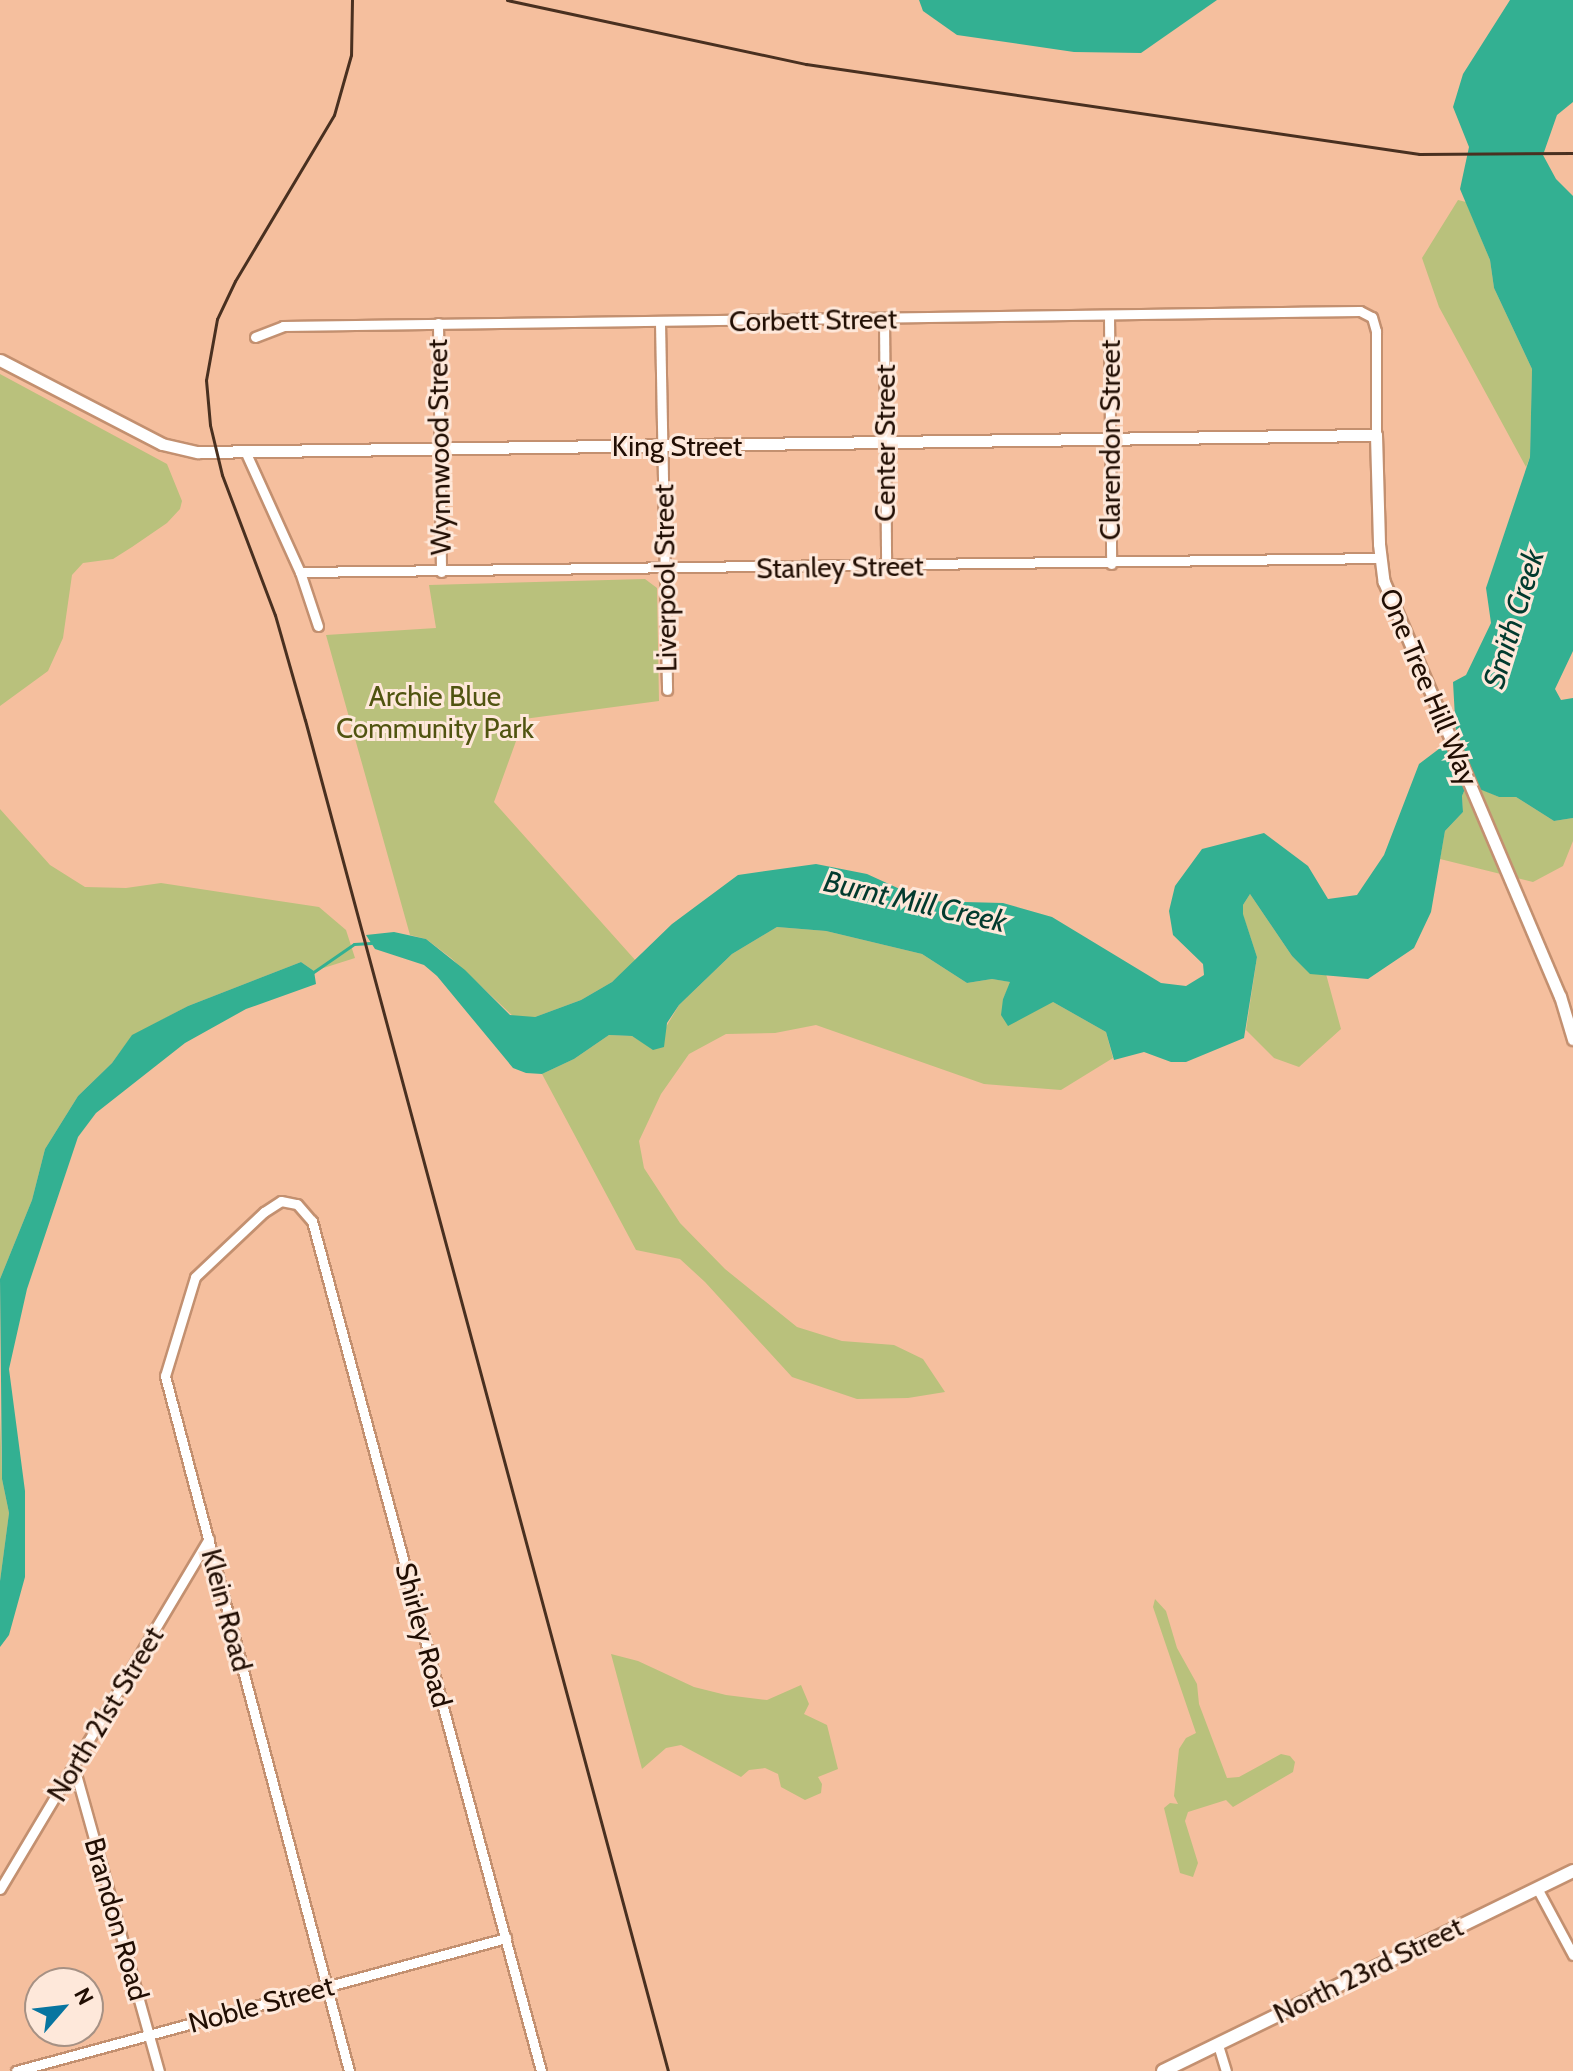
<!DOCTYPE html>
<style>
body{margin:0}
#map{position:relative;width:1573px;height:2071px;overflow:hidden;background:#f5bf9e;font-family:Cabin,sans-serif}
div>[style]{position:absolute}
.green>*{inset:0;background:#b9c17c}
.water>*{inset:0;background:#33b092}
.stream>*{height:3px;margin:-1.5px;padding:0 1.5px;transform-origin:1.5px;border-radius:1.5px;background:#33b092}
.roads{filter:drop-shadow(2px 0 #c39070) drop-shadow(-2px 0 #c39070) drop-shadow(0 2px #c39070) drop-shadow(0 -2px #c39070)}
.minor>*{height:9px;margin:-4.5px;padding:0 4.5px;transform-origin:4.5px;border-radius:4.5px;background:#fff}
.tertiary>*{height:11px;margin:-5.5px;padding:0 5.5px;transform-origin:5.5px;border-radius:5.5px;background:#fff}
.secondary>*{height:12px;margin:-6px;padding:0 6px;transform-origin:6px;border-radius:6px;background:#fff}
.rail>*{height:3px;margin:-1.5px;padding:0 1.5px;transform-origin:1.5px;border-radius:1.5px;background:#493020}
span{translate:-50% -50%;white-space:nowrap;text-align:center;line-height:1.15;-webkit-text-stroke:6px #fee8da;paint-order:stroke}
.street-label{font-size:28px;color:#210e03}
.park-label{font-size:28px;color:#505410}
.water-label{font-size:30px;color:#023a2e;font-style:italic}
.north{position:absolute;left:24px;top:1967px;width:80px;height:80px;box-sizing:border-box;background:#fee8da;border:2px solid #a69184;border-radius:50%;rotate:62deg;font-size:22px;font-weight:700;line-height:32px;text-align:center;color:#210e03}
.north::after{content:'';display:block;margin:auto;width:28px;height:36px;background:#0775a0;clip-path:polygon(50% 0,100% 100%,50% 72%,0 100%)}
</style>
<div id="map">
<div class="green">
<div style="clip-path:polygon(1458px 200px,1466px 202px,1490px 260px,1494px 288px,1532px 369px,1530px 457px,1526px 467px,1439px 307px,1422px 258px)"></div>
<div style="clip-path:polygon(0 374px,167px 464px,182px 501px,180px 509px,167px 523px,132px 547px,113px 559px,83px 563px,72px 575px,63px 638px,48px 671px,0 706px)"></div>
<div style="clip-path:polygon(645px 579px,657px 588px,659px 701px,524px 719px,494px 802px,636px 961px,612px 982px,581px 1000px,535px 1017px,515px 1018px,451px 958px,426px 939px,410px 935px,326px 635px,436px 628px,429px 585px)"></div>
<div style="clip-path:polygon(1467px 783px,1499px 797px,1516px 797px,1554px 821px,1573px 818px,1573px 841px,1563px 866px,1533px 882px,1440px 859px,1445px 831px,1463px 812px,1462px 796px)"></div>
<div style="clip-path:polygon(0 809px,50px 865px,85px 887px,126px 888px,161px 883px,319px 907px,346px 930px,355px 958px,314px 971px,301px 962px,188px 1006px,132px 1036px,112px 1063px,78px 1096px,45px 1149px,32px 1200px,0 1279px)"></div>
<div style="clip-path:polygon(1250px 894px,1292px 956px,1310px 973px,1326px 974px,1341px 1029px,1299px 1067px,1274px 1058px,1246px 1030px,1257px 957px,1243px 915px,1243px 905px)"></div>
<div style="clip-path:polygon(777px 927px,826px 931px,922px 954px,967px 983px,992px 979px,1011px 982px,1003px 999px,1053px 1002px,1106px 1032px,1113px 1058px,1061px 1090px,984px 1084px,816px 1025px,775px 1033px,726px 1034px,689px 1054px,661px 1094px,639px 1141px,644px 1168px,680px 1223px,725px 1269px,797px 1327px,842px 1341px,894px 1345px,923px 1359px,945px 1392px,908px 1398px,857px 1399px,792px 1377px,705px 1282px,680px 1259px,636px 1250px,542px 1074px,574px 1059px,609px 1035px,632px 1036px,653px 1049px,679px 1005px,732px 954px)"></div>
<div style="clip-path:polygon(0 1415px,2px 1479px,9px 1513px,0 1581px)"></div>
<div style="clip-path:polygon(1155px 1599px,1166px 1611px,1177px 1648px,1197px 1684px,1199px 1704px,1227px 1778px,1239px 1777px,1281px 1754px,1290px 1756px,1295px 1762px,1293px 1772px,1233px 1807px,1226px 1800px,1188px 1812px,1185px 1821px,1198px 1863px,1193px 1877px,1180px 1873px,1164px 1808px,1170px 1803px,1178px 1804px,1174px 1796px,1179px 1749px,1186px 1738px,1196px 1733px,1153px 1607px)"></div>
<div style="clip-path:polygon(611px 1654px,638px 1661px,694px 1687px,726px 1695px,767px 1700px,801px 1685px,809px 1704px,804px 1714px,827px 1725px,838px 1769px,818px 1777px,822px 1784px,821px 1793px,805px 1800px,781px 1787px,778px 1774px,765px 1768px,749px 1770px,741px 1777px,681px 1745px,666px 1748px,642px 1769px)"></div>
</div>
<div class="water">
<div style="clip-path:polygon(919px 0,1217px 0,1141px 53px,1074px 52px,957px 35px,923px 11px)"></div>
<div style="clip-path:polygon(1510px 0,1573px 0,1573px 102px,1557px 115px,1543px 155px,1556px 179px,1573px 196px,1573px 651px,1555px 689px,1561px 700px,1573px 698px,1573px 818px,1554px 821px,1516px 797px,1499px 797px,1467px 784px,1462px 796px,1463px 812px,1445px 831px,1431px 912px,1414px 948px,1368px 979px,1310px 974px,1292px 956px,1250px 894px,1243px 905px,1243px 914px,1257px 957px,1244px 1038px,1186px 1062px,1171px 1062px,1144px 1052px,1114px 1060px,1106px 1032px,1053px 1002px,1008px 1026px,1001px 1015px,1003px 999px,1010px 982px,992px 979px,967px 983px,922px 954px,826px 931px,777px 927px,732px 954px,679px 1005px,667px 1023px,664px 1047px,653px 1050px,632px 1036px,609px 1035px,574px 1059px,542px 1074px,526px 1073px,513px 1068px,437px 976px,424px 965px,375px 949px,366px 935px,394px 932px,426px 939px,465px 970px,510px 1015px,535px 1017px,581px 1000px,612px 982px,672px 924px,738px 875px,816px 864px,867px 874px,926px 901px,1003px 903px,1052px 917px,1161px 983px,1186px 986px,1204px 975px,1203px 964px,1173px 935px,1169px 911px,1175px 886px,1202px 849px,1264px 833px,1308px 866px,1328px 899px,1357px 895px,1384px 855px,1419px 764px,1456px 736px,1453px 682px,1466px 675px,1491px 623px,1486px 588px,1530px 457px,1532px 369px,1494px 288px,1490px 260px,1460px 189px,1469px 147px,1453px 107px,1463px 74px)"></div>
<div style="clip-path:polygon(301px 962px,314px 971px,316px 984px,246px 1009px,185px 1043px,96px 1113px,78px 1137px,27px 1289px,9px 1369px,25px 1491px,25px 1577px,9px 1635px,0 1647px,0 1581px,9px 1513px,2px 1479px,0 1279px,32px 1200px,45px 1149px,78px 1096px,112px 1063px,132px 1035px,188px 1006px)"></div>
</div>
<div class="stream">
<div style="left:312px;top:973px;width:51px;rotate:-34.6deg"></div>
<div style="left:354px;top:944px;width:17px;rotate:-3deg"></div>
</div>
<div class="roads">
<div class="minor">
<div style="left:1109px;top:315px;width:249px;rotate:89.5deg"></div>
<div style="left:884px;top:319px;width:248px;rotate:89.5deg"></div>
<div style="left:660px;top:322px;width:368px;rotate:88.9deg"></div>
<div style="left:438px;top:323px;width:249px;rotate:89.3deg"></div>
<div style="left:255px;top:337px;width:30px;rotate:-21deg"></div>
<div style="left:283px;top:326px;width:1077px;rotate:-0.8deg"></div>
<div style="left:1360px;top:311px;width:13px;rotate:27deg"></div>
<div style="left:1372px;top:317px;width:15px;rotate:74deg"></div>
<div style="left:1376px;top:331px;width:104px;rotate:90deg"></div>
<div style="left:245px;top:451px;width:133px;rotate:65.6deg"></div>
<div style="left:300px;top:572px;width:57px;rotate:71.6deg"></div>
<div style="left:300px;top:572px;width:1080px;rotate:-0.74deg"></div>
<div style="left:74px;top:1767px;width:316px;rotate:74.4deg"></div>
<div style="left:1537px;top:1888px;width:76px;rotate:61.8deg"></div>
<div style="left:0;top:1889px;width:408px;rotate:-59.2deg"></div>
<div style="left:1218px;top:2045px;width:27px;rotate:73deg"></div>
<div style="left:16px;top:2071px;width:508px;rotate:-15.19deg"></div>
<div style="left:349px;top:2071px;width:719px;rotate:-104.83deg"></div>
<div style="left:165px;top:1376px;width:103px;rotate:-73.1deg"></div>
<div style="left:195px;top:1277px;width:95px;rotate:-43.3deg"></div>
<div style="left:264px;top:1212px;width:20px;rotate:-33deg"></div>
<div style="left:281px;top:1201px;width:16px;rotate:11deg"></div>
<div style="left:297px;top:1204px;width:23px;rotate:49deg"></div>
<div style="left:312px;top:1221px;width:880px;rotate:74.92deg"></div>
</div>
<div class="tertiary">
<div style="left:0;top:360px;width:182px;rotate:27.4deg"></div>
<div style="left:162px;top:444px;width:37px;rotate:13deg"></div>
<div style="left:198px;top:452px;width:1178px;rotate:-0.83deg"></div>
<div style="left:1376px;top:435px;width:109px;rotate:88.4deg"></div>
<div style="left:1379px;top:544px;width:38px;rotate:83deg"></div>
<div style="left:1384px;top:582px;width:450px;rotate:67deg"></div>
<div style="left:1560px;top:996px;width:45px;rotate:73.2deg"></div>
</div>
<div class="secondary">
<div style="left:1163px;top:2071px;width:456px;rotate:-26deg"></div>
</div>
</div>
<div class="rail">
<div style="left:352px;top:0;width:55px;rotate:91deg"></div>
<div style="left:351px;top:55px;width:62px;rotate:105.8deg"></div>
<div style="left:334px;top:115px;width:193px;rotate:120.8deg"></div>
<div style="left:235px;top:281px;width:42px;rotate:115.3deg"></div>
<div style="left:217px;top:319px;width:62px;rotate:100.2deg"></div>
<div style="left:206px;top:380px;width:45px;rotate:84.9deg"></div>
<div style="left:210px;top:425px;width:51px;rotate:76.5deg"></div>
<div style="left:222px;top:475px;width:150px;rotate:69.3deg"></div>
<div style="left:275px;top:615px;width:109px;rotate:74.1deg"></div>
<div style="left:305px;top:720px;width:1399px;rotate:74.96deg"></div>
<div style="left:507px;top:0;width:306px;rotate:12.1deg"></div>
<div style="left:806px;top:64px;width:620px;rotate:8.35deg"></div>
<div style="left:1419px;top:154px;width:154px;rotate:-0.4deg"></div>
</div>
<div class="street-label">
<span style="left:813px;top:320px;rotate:-1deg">Corbett Street</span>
<span style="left:1110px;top:440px;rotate:-90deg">Clarendon Street</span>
<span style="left:885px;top:443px;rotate:-90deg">Center Street</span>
<span style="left:677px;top:446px">King Street</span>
<span style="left:439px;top:447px;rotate:-91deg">Wynnwood Street</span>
<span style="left:840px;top:567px;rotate:-1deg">Stanley Street</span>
<span style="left:665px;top:578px;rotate:-91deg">Liverpool Street</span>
<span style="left:1429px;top:687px;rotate:67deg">One Tree Hill Way</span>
<span style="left:227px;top:1610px;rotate:75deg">Klein Road</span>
<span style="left:424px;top:1635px;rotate:75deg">Shirley Road</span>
<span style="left:105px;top:1714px;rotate:-59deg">North 21st Street</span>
<span style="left:117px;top:1919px;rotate:74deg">Brandon Road</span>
<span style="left:1368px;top:1970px;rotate:-26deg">North 23rd Street</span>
<span style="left:261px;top:2004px;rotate:-15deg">Noble Street</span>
</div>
<div class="park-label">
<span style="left:435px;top:712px">Archie Blue<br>Community Park</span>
</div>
<div class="water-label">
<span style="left:1514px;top:619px;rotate:-73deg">Smith Creek</span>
<span style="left:915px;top:902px;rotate:13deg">Burnt Mill Creek</span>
</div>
<div class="north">N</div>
</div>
